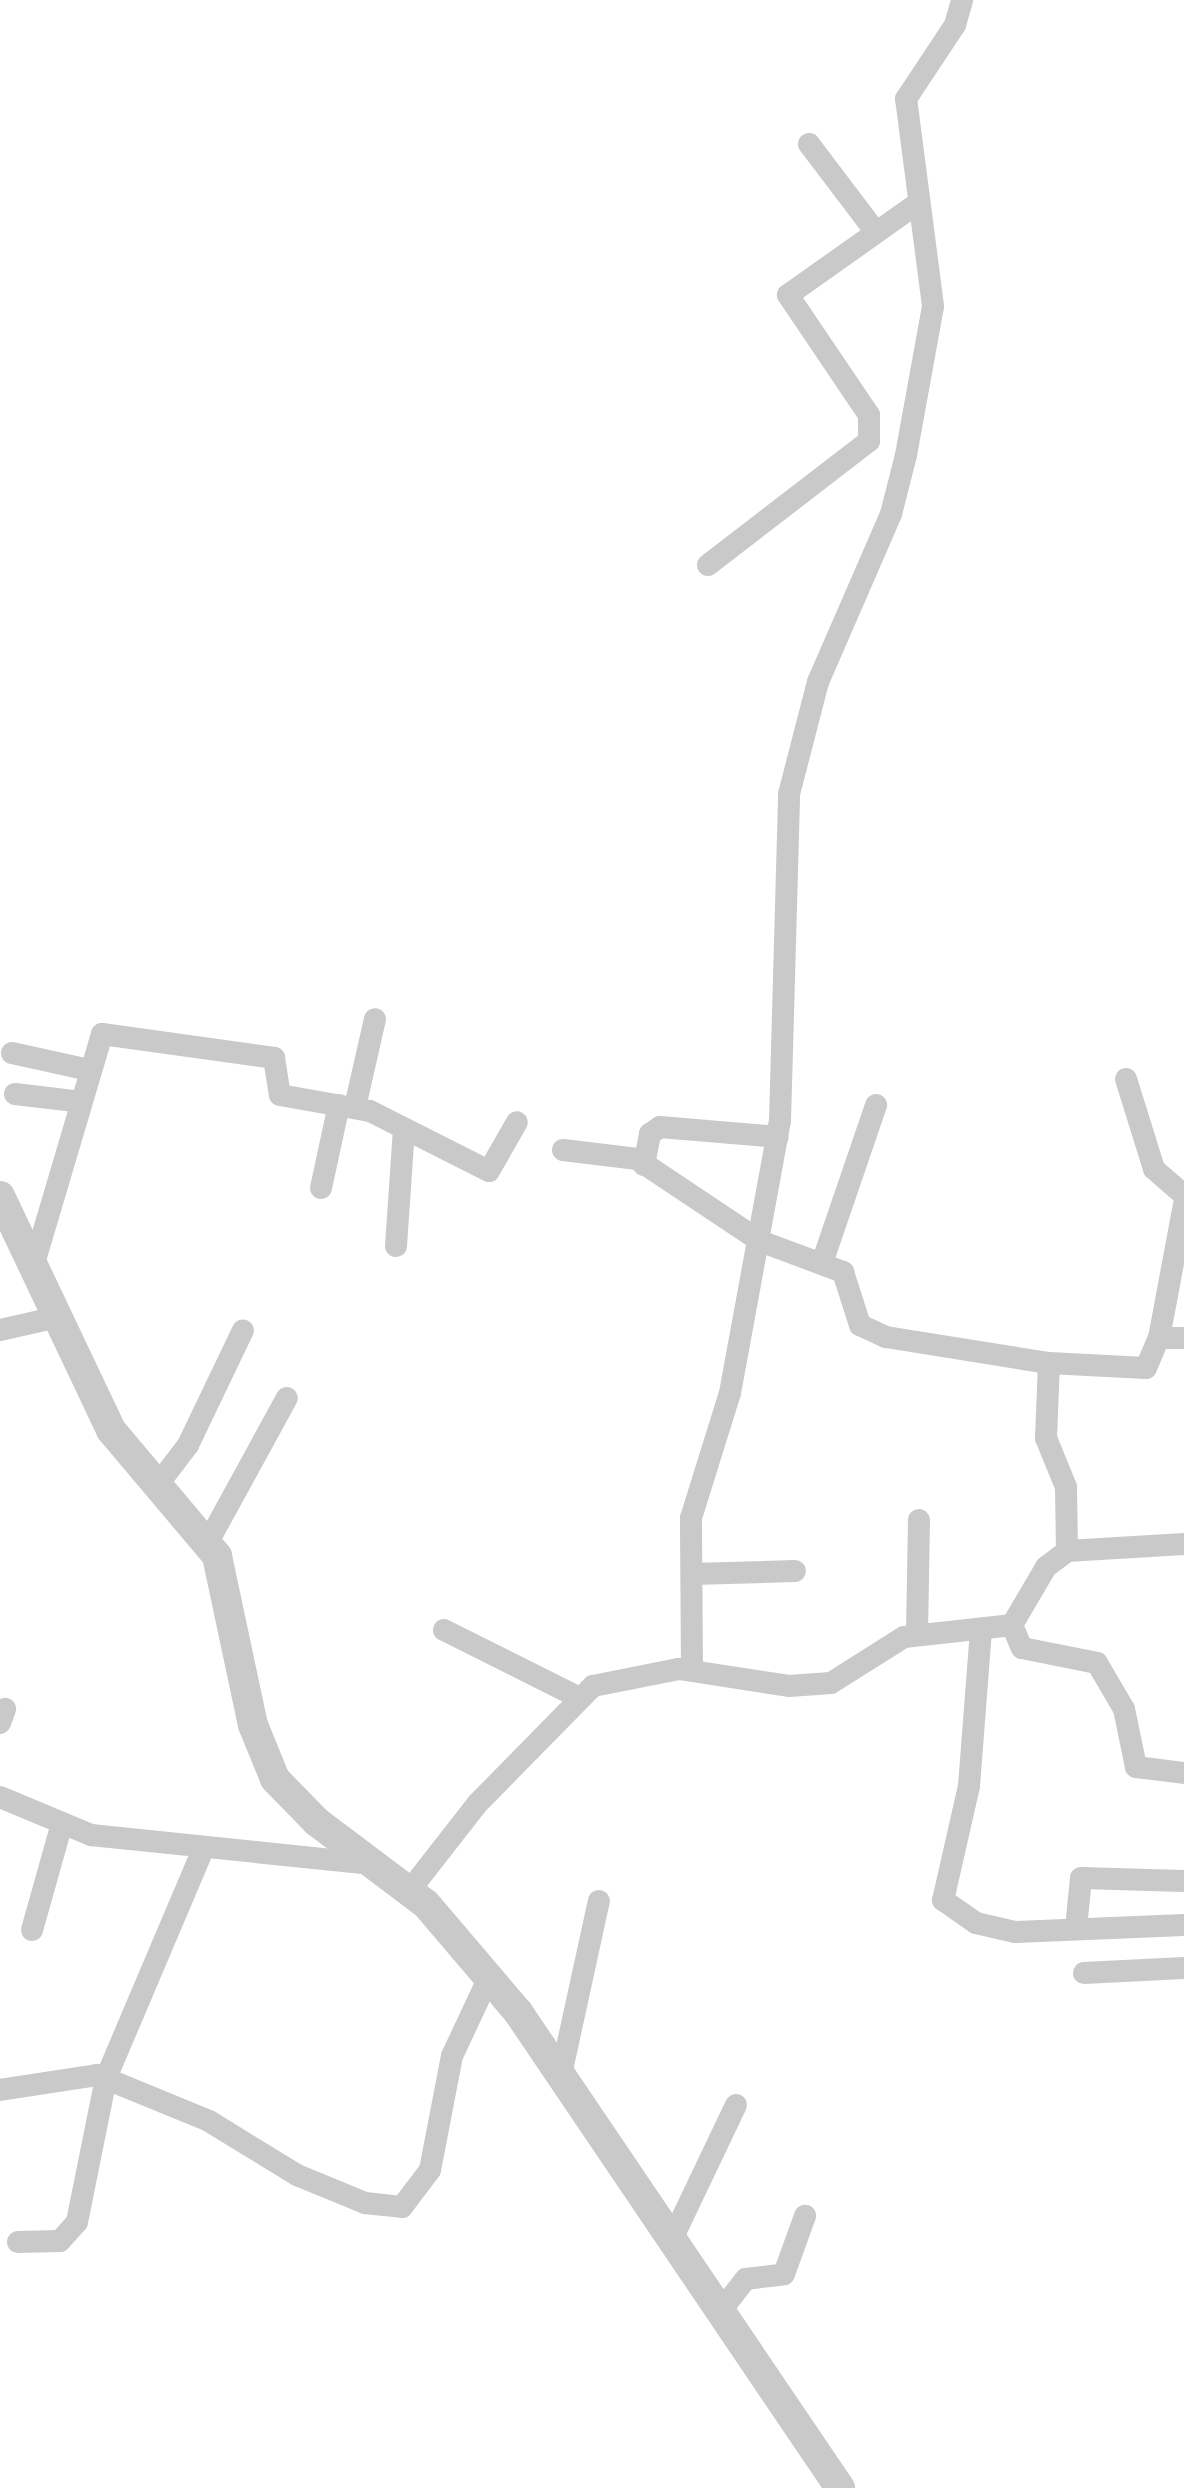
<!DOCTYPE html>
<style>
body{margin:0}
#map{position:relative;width:1184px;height:2488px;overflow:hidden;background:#fff;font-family:"Work Sans",sans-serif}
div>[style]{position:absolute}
.minor>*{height:22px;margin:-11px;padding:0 11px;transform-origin:11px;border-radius:11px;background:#c9c9c9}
.tertiary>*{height:30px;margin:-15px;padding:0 15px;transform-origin:15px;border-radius:15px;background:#c9c9c9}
span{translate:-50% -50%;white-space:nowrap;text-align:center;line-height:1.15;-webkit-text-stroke:10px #fff;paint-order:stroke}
</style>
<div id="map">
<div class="minor">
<div style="left:809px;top:144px;width:109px;rotate:52.8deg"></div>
<div style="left:708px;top:565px;width:203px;rotate:-37.6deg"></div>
<div style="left:869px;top:441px;width:26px;rotate:-90deg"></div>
<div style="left:869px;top:415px;width:145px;rotate:-124deg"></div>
<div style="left:788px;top:295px;width:159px;rotate:-35.3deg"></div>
<div style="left:12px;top:1053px;width:79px;rotate:12.4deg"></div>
<div style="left:1126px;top:1079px;width:94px;rotate:72.7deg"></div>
<div style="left:1154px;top:1169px;width:40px;rotate:41deg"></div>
<div style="left:15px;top:1094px;width:67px;rotate:6.8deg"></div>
<div style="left:355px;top:1107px;width:90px;rotate:-77.2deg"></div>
<div style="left:563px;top:1150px;width:75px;rotate:6.9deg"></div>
<div style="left:637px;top:1159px;width:148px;rotate:33.7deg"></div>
<div style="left:760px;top:1241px;width:89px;rotate:20.5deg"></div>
<div style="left:843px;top:1272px;width:56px;rotate:72.2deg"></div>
<div style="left:860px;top:1325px;width:29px;rotate:25deg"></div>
<div style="left:886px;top:1337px;width:165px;rotate:9.1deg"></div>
<div style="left:1049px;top:1363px;width:97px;rotate:3deg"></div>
<div style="left:1146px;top:1368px;width:33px;rotate:-67deg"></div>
<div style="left:1159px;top:1338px;width:25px"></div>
<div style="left:644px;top:1165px;width:32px;rotate:-79deg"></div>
<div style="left:650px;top:1134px;width:12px;rotate:-35deg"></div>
<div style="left:660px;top:1127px;width:118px;rotate:4.8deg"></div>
<div style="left:321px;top:1188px;width:85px;rotate:-77.8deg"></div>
<div style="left:396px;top:1246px;width:117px;rotate:-86.1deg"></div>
<div style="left:822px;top:1263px;width:167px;rotate:-71.1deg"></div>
<div style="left:33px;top:1267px;width:243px;rotate:-73.5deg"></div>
<div style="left:102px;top:1034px;width:174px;rotate:7.9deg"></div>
<div style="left:274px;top:1058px;width:37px;rotate:81deg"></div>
<div style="left:280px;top:1095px;width:91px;rotate:10.1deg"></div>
<div style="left:370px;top:1111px;width:133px;rotate:26.8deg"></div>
<div style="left:489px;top:1171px;width:56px;rotate:-60.3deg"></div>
<div style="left:0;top:1330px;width:58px;rotate:-12.8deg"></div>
<div style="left:1159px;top:1338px;width:136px;rotate:-79.4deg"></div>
<div style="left:1049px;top:1363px;width:75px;rotate:92.3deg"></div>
<div style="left:1046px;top:1438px;width:53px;rotate:67.8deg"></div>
<div style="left:1066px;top:1487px;width:64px;rotate:89.1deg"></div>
<div style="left:156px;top:1487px;width:53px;rotate:-52.7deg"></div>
<div style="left:188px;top:1445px;width:127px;rotate:-64.4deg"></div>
<div style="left:208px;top:1542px;width:164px;rotate:-61.3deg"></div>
<div style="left:693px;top:1574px;width:102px;rotate:-1.7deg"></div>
<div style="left:1012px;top:1625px;width:25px;rotate:67deg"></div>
<div style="left:1022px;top:1648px;width:76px;rotate:11.3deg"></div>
<div style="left:1097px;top:1663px;width:53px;rotate:59.6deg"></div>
<div style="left:1124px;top:1709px;width:59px;rotate:78.3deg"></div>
<div style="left:1136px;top:1767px;width:48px;rotate:7.1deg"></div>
<div style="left:444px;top:1630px;width:148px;rotate:26.6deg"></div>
<div style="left:981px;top:1630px;width:156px;rotate:94.4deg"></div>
<div style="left:969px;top:1786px;width:117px;rotate:102.8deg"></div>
<div style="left:943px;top:1900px;width:40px;rotate:34.9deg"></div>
<div style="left:976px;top:1923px;width:40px;rotate:13deg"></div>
<div style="left:1015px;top:1932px;width:169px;rotate:-2.4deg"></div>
<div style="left:917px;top:1634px;width:114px;rotate:-89deg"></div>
<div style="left:692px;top:1669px;width:151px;rotate:-90.4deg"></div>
<div style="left:691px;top:1518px;width:131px;rotate:-72.7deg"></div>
<div style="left:730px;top:1393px;width:277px;rotate:-79.6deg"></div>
<div style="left:780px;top:1121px;width:327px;rotate:-88.4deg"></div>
<div style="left:789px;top:794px;width:116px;rotate:-75.5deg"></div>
<div style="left:818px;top:682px;width:183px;rotate:-66.5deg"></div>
<div style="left:891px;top:514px;width:61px;rotate:-75.7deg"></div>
<div style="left:906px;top:455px;width:151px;rotate:-79.7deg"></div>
<div style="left:933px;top:306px;width:209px;rotate:-97.4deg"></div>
<div style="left:906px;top:99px;width:89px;rotate:-56.5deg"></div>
<div style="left:955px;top:25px;width:26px;rotate:-74deg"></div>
<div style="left:0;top:1723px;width:15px;rotate:-70deg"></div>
<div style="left:0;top:1797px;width:99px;rotate:22.7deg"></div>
<div style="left:91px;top:1835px;width:283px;rotate:5.9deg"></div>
<div style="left:410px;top:1890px;width:110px;rotate:-52deg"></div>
<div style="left:478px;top:1803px;width:164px;rotate:-45.5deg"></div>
<div style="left:593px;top:1686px;width:88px;rotate:-11.2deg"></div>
<div style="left:679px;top:1669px;width:111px;rotate:8.8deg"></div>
<div style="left:789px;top:1686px;width:42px;rotate:-4.1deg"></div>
<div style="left:831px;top:1683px;width:86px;rotate:-32.2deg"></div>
<div style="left:904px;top:1637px;width:109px;rotate:-6.3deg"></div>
<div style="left:1012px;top:1625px;width:67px;rotate:-59.6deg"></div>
<div style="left:1046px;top:1567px;width:26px;rotate:-37deg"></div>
<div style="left:1067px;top:1551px;width:117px;rotate:-3.4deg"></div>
<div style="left:1076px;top:1928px;width:50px;rotate:-84.3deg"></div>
<div style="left:1081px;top:1878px;width:103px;rotate:1.7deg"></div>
<div style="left:32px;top:1930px;width:107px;rotate:-74.3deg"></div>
<div style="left:1084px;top:1973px;width:100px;rotate:-2.9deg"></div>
<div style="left:562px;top:2070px;width:173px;rotate:-77.7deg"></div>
<div style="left:0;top:2090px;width:98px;rotate:-8.8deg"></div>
<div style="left:97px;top:2075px;width:121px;rotate:22.3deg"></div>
<div style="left:209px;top:2121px;width:103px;rotate:31.5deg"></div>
<div style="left:297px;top:2175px;width:74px;rotate:22.4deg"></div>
<div style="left:365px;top:2203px;width:37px;rotate:6deg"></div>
<div style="left:402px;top:2207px;width:46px;rotate:-52.9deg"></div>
<div style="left:430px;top:2170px;width:116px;rotate:-79.1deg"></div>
<div style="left:452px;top:2056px;width:87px;rotate:-64.9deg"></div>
<div style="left:674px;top:2235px;width:144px;rotate:-64.5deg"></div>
<div style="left:18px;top:2242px;width:42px;rotate:-1.4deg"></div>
<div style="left:60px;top:2241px;width:25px;rotate:-48deg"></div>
<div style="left:77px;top:2222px;width:147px;rotate:-78.6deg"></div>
<div style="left:106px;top:2078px;width:251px;rotate:-67deg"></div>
<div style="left:723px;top:2308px;width:37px;rotate:-52deg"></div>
<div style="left:746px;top:2279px;width:38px;rotate:-7deg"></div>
<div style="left:784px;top:2274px;width:62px;rotate:-70.1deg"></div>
</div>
<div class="tertiary">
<div style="left:0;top:1196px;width:259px;rotate:64.6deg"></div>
<div style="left:111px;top:1430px;width:165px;rotate:49.9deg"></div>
<div style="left:217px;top:1556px;width:173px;rotate:78deg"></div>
<div style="left:253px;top:1725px;width:58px;rotate:67.8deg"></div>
<div style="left:275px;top:1779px;width:60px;rotate:45.7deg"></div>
<div style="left:317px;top:1822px;width:136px;rotate:37deg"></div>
<div style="left:426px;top:1904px;width:142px;rotate:49.6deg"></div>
<div style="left:518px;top:2012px;width:575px;rotate:55.92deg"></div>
</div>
</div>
